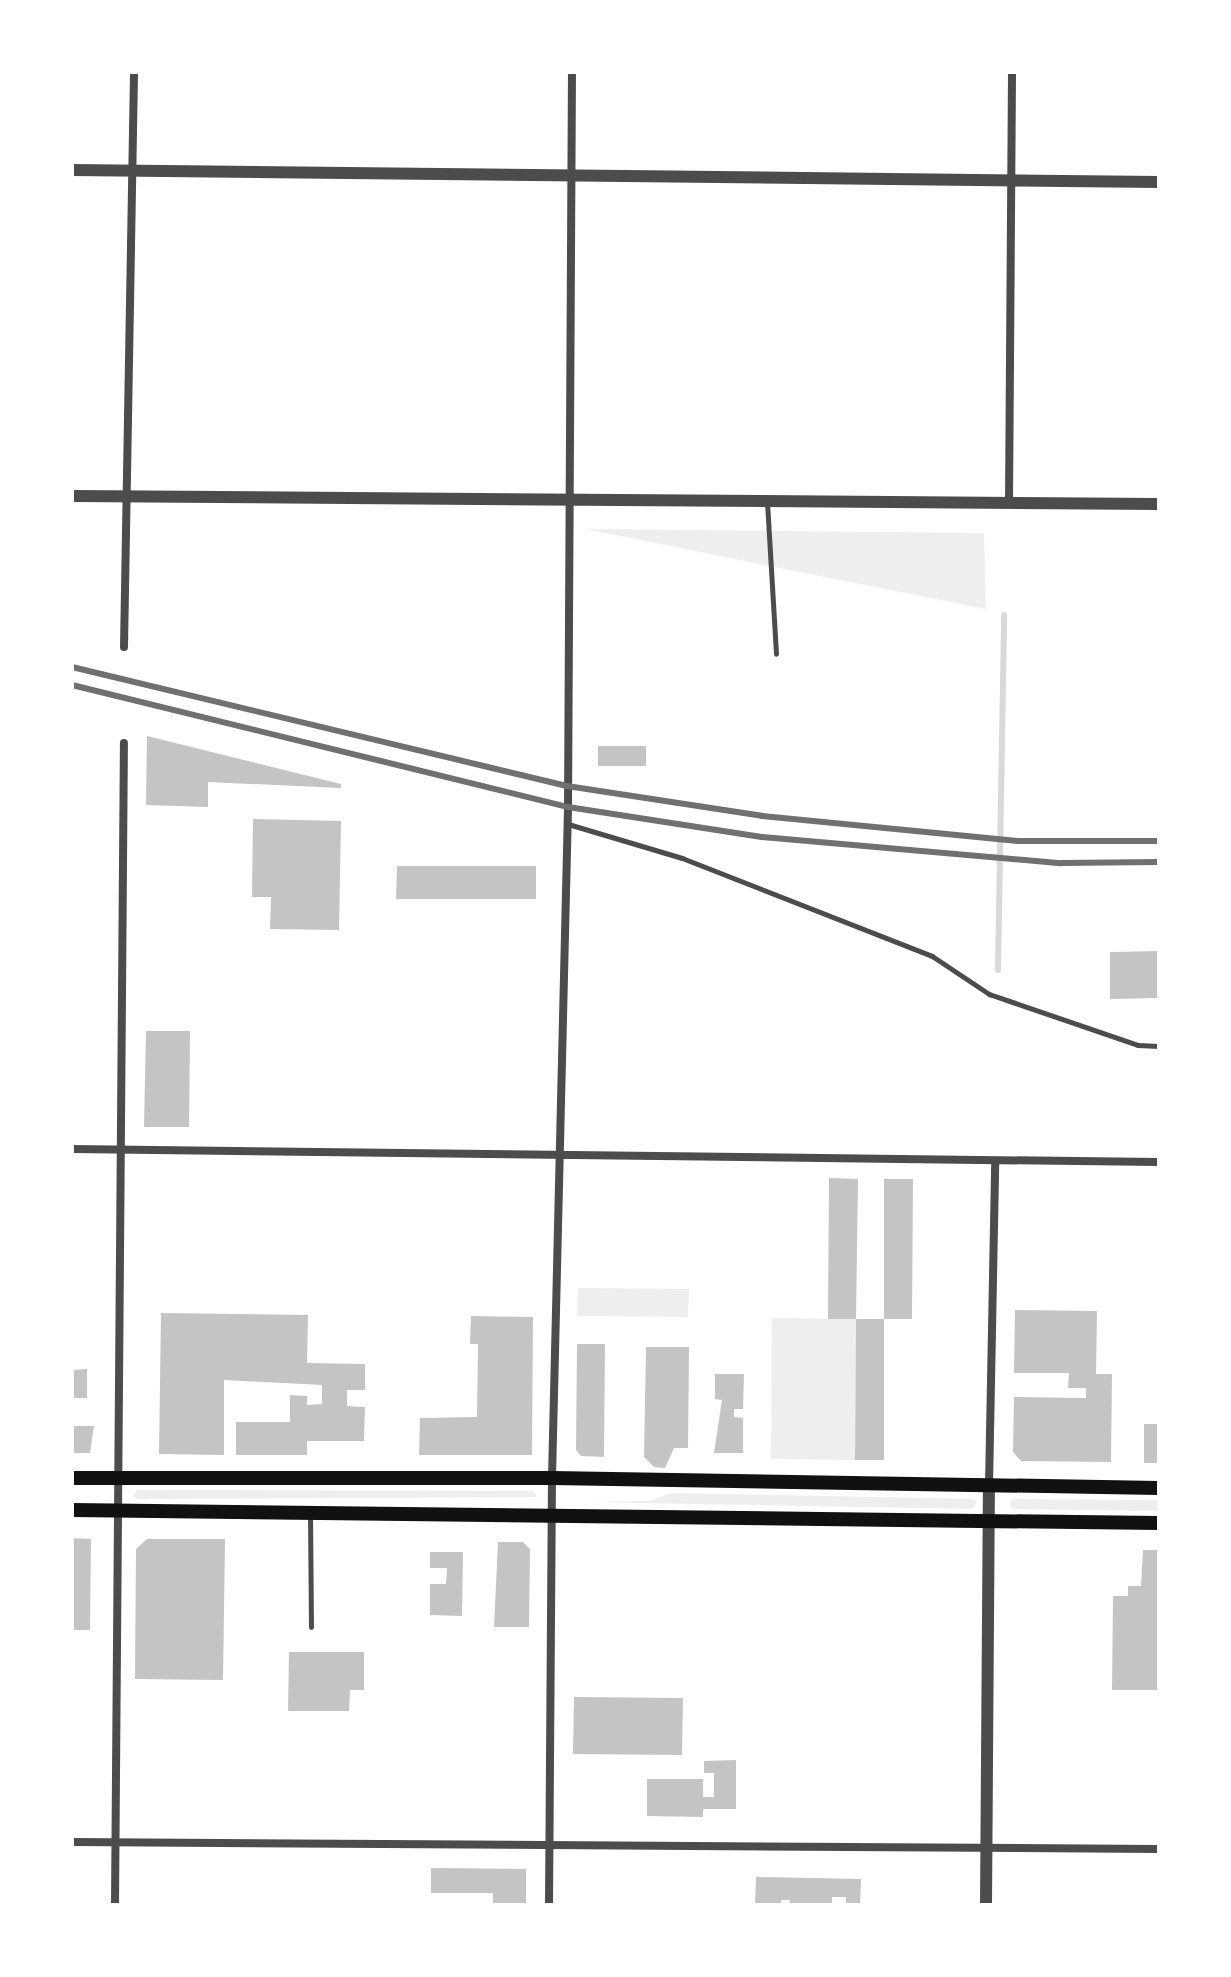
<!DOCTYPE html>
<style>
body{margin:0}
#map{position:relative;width:1231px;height:1977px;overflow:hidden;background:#fff;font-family:"Sofia Sans Condensed",sans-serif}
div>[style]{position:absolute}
.green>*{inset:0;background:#eee}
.stream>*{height:6px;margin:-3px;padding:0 3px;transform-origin:3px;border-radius:3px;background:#d9d9d9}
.building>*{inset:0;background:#c4c4c4}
.service>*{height:5px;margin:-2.5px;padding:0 2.5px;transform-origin:2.5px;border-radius:2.5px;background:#4c4c4c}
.minor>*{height:8px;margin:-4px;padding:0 4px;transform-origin:4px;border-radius:4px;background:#4c4c4c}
.tertiary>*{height:12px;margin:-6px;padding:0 6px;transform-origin:6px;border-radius:6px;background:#4c4c4c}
.secondary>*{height:14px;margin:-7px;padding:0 7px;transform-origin:7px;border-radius:7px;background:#111}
.rail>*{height:6px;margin:-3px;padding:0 3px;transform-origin:3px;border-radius:3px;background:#707070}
span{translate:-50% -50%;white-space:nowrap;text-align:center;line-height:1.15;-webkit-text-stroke:8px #fff;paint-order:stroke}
.frame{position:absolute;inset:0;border:74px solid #fff;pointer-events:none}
</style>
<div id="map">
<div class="green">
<div style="clip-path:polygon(586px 529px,984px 533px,986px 609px,770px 566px)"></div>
<div style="clip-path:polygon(578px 1288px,689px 1289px,688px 1317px,577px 1316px)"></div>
<div style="clip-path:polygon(772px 1318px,856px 1319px,855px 1460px,771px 1459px)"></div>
<div style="clip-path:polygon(137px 1490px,533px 1491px,537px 1497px,137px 1499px,133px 1496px)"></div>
<div style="clip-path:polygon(672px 1493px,973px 1499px,977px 1502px,973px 1509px,588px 1502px,649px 1501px)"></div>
<div style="clip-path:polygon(1011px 1499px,1159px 1500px,1159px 1511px,1011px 1509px)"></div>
</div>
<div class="stream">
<div style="left:998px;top:970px;width:355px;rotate:-89deg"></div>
</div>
<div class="building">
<div style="clip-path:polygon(147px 736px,341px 784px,341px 788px,208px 782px,208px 807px,146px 805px)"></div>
<div style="clip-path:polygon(598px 746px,646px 746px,646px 766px,598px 766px)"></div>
<div style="clip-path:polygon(253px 819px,341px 821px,339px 930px,270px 929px,271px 897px,252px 897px)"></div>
<div style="clip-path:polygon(397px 866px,536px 866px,536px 899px,396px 899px)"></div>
<div style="clip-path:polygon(1159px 951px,1159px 998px,1110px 999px,1110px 952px)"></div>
<div style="clip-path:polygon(146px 1031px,190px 1031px,189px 1127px,144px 1127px)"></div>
<div style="clip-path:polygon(829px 1178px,858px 1179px,856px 1319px,828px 1319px)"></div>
<div style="clip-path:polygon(884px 1179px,913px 1179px,912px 1319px,884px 1319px)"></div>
<div style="clip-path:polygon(1015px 1310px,1097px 1311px,1096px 1374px,1112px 1374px,1111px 1462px,1021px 1461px,1013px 1452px,1014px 1397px,1086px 1398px,1086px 1388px,1068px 1388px,1069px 1373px,1014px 1373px)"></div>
<div style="clip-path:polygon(161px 1313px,308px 1315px,307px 1363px,365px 1364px,365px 1390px,347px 1390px,347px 1406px,365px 1407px,364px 1441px,307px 1441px,307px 1455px,236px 1455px,236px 1422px,290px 1422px,290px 1395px,307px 1396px,307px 1405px,322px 1404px,322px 1385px,224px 1380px,224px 1455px,159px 1454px)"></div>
<div style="clip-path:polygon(471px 1316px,533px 1317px,532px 1455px,419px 1455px,420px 1418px,477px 1417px,478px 1344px,470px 1344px)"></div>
<div style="clip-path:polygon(856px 1319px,884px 1319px,884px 1460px,855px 1460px)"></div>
<div style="clip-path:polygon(577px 1344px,605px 1344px,604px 1457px,581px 1456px,576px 1450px)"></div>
<div style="clip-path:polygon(646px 1347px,689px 1347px,688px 1448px,674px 1448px,665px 1468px,654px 1467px,644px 1457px)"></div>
<div style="clip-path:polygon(87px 1369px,87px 1398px,72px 1398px,72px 1370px)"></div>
<div style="clip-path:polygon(715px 1374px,744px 1374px,743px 1409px,734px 1409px,734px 1417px,743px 1418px,743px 1453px,714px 1453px,722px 1400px,715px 1399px)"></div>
<div style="clip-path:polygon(1144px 1424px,1159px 1424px,1159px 1463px,1144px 1463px)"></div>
<div style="clip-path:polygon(72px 1426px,94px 1426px,90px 1453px,72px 1453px)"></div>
<div style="clip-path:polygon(72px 1538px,91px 1539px,90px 1630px,72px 1630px)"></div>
<div style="clip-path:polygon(147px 1539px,225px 1539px,223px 1680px,135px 1679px,136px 1549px)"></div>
<div style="clip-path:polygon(498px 1542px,523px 1542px,530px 1549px,529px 1627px,494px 1627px)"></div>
<div style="clip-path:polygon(1143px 1550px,1159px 1550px,1159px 1690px,1112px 1690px,1113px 1596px,1128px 1596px,1128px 1586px,1141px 1586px)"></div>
<div style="clip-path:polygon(430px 1552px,463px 1552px,462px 1616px,430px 1615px,430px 1584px,446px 1584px,447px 1568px,430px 1568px)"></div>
<div style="clip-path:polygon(289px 1652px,364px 1652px,364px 1690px,350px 1690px,349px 1711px,288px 1711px)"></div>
<div style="clip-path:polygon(574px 1697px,683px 1698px,682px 1755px,573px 1754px)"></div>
<div style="clip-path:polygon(736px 1760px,736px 1809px,703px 1809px,703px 1817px,647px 1816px,647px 1779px,703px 1779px,703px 1797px,714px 1797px,714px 1773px,704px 1773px,704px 1761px)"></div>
<div style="clip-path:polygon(431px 1868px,526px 1869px,526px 1905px,493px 1905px,493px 1893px,431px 1893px)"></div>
<div style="clip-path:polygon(756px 1877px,861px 1879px,860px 1905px,846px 1905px,846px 1897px,832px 1897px,832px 1905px,790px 1905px,790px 1900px,781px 1900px,781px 1905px,755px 1905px)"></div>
</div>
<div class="service">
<div style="left:767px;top:502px;width:152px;rotate:86.6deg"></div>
<div style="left:568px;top:824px;width:119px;rotate:16.6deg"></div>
<div style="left:682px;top:858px;width:269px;rotate:21.4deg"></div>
<div style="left:932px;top:956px;width:69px;rotate:33.7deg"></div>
<div style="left:989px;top:994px;width:157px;rotate:18.9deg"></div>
<div style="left:1138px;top:1045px;width:21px;rotate:3deg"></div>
<div style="left:310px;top:1513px;width:114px;rotate:89.5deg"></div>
</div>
<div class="minor">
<div style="left:1009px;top:503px;width:431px;rotate:-89.6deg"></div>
<div style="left:124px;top:647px;width:575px;rotate:-89deg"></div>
<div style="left:72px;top:1149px;width:1087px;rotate:0.69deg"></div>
<div style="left:989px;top:1486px;width:324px;rotate:-88.9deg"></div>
<div style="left:72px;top:1842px;width:1087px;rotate:0.37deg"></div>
<div style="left:115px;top:1905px;width:1162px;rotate:-89.56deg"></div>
<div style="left:549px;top:1905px;width:427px;rotate:-89.6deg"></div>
<div style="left:552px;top:1478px;width:671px;rotate:-88.63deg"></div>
<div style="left:568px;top:807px;width:735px;rotate:-89.69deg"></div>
</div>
<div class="tertiary">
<div style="left:72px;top:170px;width:1087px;rotate:0.63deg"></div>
<div style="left:72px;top:496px;width:1087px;rotate:0.42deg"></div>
<div style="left:986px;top:1905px;width:418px;rotate:-89.6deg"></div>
</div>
<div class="secondary">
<div style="left:72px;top:1478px;width:480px"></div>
<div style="left:552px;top:1478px;width:607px;rotate:0.94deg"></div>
<div style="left:72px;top:1510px;width:1087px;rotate:0.69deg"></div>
</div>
<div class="rail">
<div style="left:72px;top:667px;width:509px;rotate:13.52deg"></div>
<div style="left:567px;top:786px;width:197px;rotate:8.7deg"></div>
<div style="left:762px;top:816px;width:257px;rotate:5.6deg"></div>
<div style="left:1018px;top:841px;width:141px"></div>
<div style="left:72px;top:685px;width:511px;rotate:13.82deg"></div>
<div style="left:568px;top:807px;width:196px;rotate:8.8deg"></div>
<div style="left:762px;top:837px;width:300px;rotate:5deg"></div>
<div style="left:1061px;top:863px;width:98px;rotate:-0.6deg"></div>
</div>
<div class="frame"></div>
</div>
